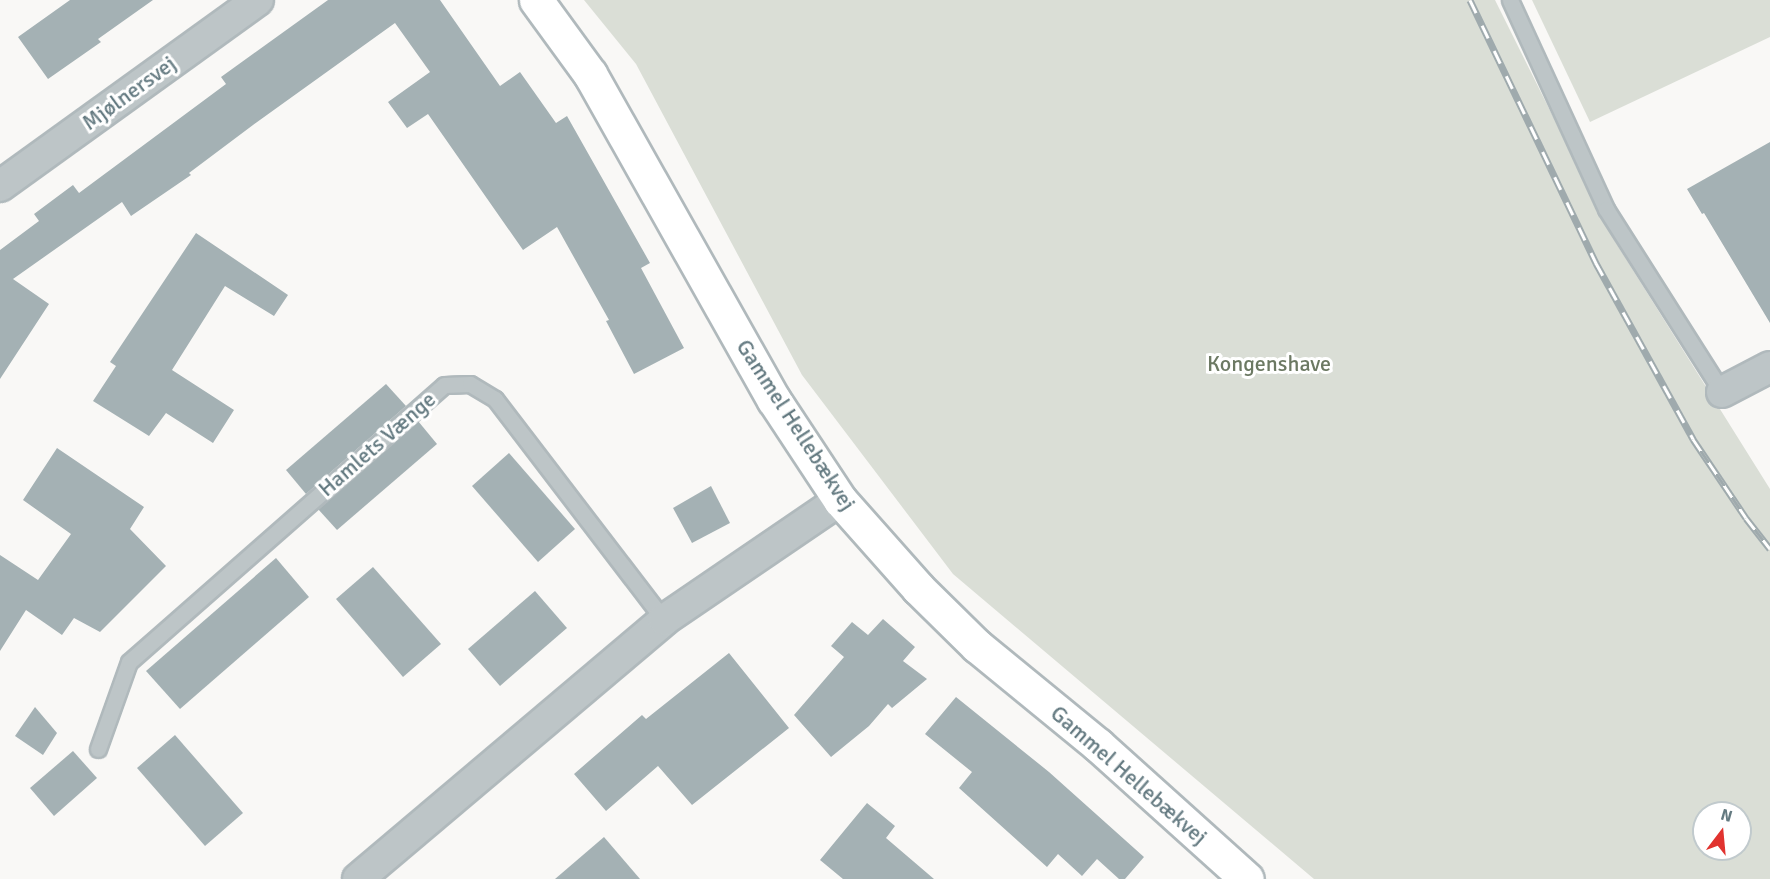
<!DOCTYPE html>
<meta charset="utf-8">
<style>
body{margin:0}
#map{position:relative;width:1770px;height:879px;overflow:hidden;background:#f9f8f6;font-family:Signika,sans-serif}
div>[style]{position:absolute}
.green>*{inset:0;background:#daded6}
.building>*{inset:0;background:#a4b1b4}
.roads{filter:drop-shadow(2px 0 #b0b9bc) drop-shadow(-2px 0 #b0b9bc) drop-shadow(0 2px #b0b9bc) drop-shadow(0 -2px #b0b9bc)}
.lane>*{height:15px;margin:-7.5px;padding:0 7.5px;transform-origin:7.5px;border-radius:7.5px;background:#bdc5c7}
.street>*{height:30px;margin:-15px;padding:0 15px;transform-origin:15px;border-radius:15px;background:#bdc5c7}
.secondary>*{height:33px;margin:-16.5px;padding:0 16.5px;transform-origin:16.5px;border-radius:16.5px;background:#fff}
.rail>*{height:7px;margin-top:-3.5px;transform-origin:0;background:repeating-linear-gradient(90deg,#fff 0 14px,#9faaad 0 28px);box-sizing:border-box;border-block:2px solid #9faaad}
span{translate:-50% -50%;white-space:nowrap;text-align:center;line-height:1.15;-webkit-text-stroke:6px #fff;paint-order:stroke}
.street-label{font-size:22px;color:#647a81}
.park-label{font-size:22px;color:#6c7963}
.north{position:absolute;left:1692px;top:801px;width:60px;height:60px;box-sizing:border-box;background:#fff;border:2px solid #c1cacd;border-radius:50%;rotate:16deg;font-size:16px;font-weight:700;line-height:24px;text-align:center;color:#647a81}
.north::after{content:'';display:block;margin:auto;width:21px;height:27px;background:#e1332f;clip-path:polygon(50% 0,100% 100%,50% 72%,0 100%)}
</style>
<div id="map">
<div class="green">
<div style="clip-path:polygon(evenodd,584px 0,1495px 0,1616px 243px,1770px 489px,1770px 879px,1314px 879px,953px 574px,802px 375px,636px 64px,584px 0,1704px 813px,1740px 813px,1740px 849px,1704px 849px,1704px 813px)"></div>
<div style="clip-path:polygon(1532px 0,1770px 0,1770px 37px,1590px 122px)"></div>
</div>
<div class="building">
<div style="clip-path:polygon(70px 0,153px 0,98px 39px,101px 42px,48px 79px,18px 37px)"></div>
<div style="clip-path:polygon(328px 0,440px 0,500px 86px,520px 72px,556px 123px,567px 116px,650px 263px,641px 268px,684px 348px,634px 374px,606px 321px,609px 320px,557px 227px,523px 250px,428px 114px,407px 128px,388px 102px,430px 72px,395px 23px,253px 125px,189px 173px,191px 175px,131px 216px,122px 202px,13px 279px,49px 304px,0 379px,0 250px,39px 221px,34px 214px,73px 185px,79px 193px,226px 84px,221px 77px)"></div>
<div style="clip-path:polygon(1770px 142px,1770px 323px,1704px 213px,1702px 214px,1687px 189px)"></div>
<div style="clip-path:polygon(196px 233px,288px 295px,274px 316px,225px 286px,172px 370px,234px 410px,213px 443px,166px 413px,149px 436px,93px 401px,116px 366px,110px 362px)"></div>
<div style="clip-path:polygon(386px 384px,406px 406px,306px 494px,286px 470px)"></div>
<div style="clip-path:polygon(418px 421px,437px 444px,337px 530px,318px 509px)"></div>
<div style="clip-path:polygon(57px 448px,144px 507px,130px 529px,166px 566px,100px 632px,74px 618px,62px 635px,26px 610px,0 651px,0 555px,38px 580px,71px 534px,23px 500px)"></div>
<div style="clip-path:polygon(509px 453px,575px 529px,538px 562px,472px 486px)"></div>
<div style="clip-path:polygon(711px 486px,730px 523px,692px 543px,673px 508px)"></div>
<div style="clip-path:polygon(276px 558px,309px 597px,180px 709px,146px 671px)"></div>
<div style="clip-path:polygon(373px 567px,441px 644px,403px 677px,336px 599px)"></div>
<div style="clip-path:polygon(535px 591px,567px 628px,500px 686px,468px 649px)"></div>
<div style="clip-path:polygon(883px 619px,915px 647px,903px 661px,927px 679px,892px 708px,888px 704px,869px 726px,831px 757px,794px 715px,844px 657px,831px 646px,852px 622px,868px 635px)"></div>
<div style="clip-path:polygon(729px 653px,789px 728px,692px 805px,658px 766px,606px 811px,574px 774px,642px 715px,646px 719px)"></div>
<div style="clip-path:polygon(956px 697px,1049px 772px,1144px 857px,1125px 879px,1119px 879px,1097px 859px,1082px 876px,1058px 854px,1047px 867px,959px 788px,972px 772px,925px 734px)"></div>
<div style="clip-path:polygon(35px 707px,57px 733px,43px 755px,15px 736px)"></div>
<div style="clip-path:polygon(175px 735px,243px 813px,205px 846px,137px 768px)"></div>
<div style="clip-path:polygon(73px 751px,97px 778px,54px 816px,30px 788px)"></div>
<div style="clip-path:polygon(867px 803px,895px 826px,886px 838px,934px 879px,843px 879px,820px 860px)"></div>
<div style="clip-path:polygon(604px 837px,640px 879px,555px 879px)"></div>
</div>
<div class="roads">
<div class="lane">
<div style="left:1510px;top:0;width:230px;rotate:65.3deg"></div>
<div style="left:1606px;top:209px;width:217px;rotate:57.6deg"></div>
<div style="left:98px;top:749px;width:92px;rotate:-70.4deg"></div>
<div style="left:129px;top:662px;width:419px;rotate:-41.3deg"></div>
<div style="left:444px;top:385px;width:26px;rotate:-2deg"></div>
<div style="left:470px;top:384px;width:29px;rotate:31deg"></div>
<div style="left:495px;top:399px;width:278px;rotate:52.6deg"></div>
</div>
<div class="street">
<div style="left:0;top:186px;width:318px;rotate:-35.8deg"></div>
<div style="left:1722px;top:392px;width:54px;rotate:-27.5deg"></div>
<div style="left:358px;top:879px;width:401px;rotate:-40.2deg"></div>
<div style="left:664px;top:620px;width:213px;rotate:-34.3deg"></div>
</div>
<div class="secondary">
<div style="left:536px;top:0;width:92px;rotate:53.9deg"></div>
<div style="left:590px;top:74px;width:374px;rotate:60.6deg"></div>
<div style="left:774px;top:400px;width:120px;rotate:56.6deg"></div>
<div style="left:840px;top:500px;width:118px;rotate:48.4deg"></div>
<div style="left:918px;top:588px;width:83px;rotate:44.5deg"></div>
<div style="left:977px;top:646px;width:156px;rotate:39.3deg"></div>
<div style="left:1098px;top:745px;width:200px;rotate:42deg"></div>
</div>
</div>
<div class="rail">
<div style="left:1470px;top:0;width:292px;rotate:64.4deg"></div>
<div style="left:1596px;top:263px;width:201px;rotate:61.1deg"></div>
<div style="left:1693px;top:439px;width:95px;rotate:56.1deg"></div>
<div style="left:1746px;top:518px;width:39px;rotate:52deg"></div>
</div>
<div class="street-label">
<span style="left:129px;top:93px;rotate:-36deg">Mjølnersvej</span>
<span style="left:796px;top:425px;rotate:57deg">Gammel Hellebækvej</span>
<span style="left:377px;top:444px;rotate:-41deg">Hamlets Vænge</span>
<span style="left:1129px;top:775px;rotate:41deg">Gammel Hellebækvej</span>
</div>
<div class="park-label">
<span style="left:1269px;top:364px">Kongenshave</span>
</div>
<div class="north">N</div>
</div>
